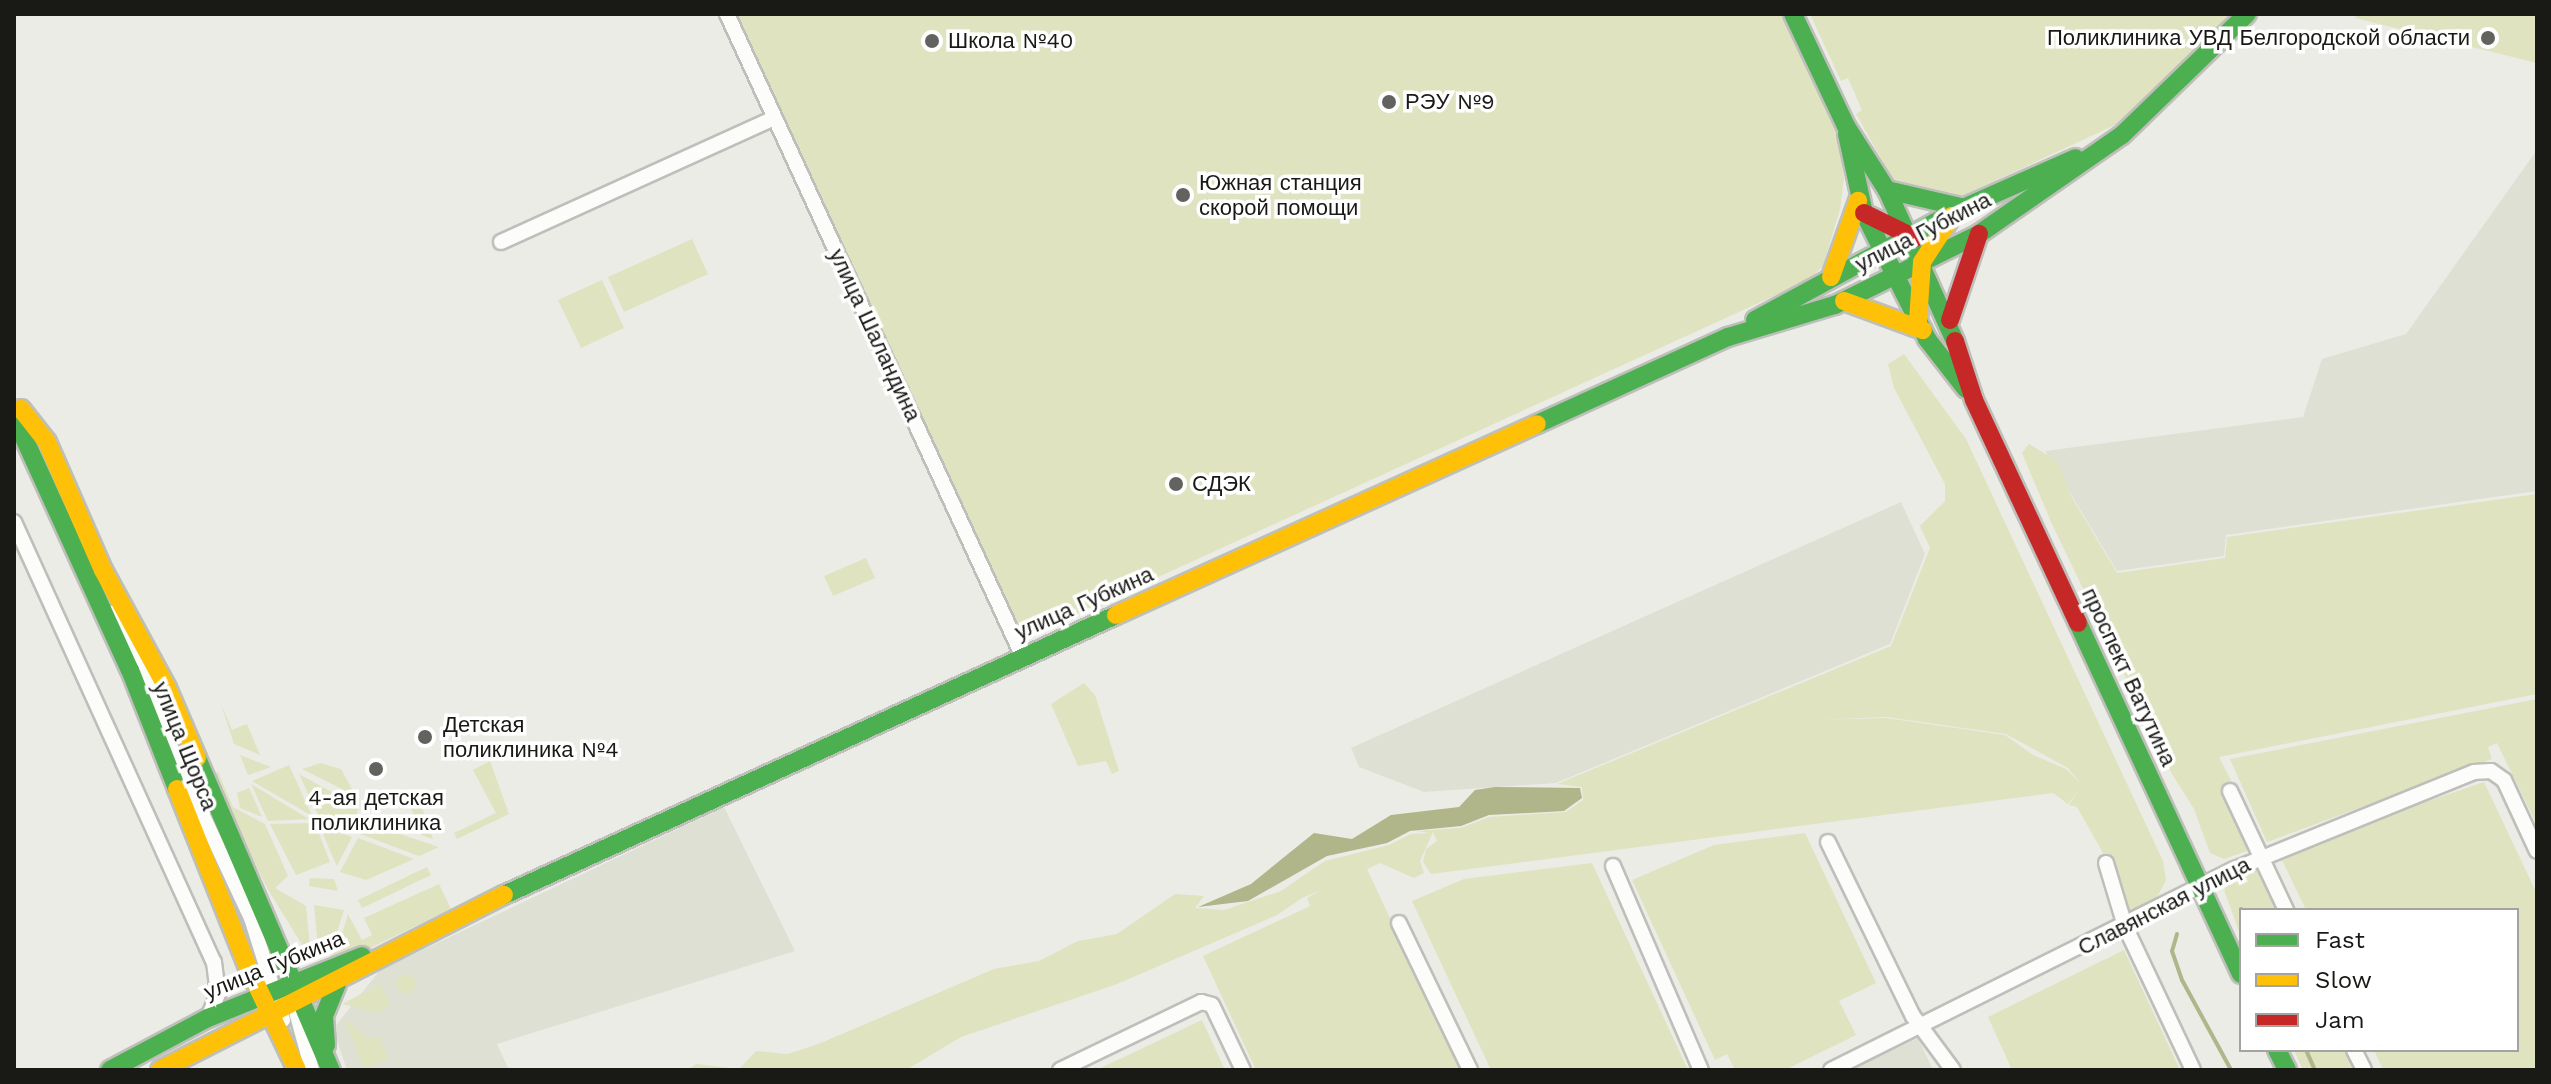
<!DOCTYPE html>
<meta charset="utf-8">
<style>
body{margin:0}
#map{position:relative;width:2551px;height:1084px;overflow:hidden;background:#ebece6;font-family:"Work Sans",sans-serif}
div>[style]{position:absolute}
.built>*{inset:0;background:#dfe0d4}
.green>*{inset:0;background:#dfe3c0}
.round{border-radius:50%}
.water>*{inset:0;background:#b1b58a}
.stream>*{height:4px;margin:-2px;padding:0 2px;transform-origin:2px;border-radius:2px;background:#b1b58a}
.roads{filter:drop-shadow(2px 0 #bebfba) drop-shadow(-2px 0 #bebfba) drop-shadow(0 2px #bebfba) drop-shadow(0 -2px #bebfba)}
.street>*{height:14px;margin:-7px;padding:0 7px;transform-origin:7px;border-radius:7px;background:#fcfcfb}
.fast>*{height:18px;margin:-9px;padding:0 9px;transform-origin:9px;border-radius:9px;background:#4caf50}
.slow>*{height:18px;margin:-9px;padding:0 9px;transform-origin:9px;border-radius:9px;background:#ffc107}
.jam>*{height:18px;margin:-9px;padding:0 9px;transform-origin:9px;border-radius:9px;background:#c62828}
.dots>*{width:22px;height:22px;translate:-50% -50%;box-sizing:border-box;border:4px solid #fff;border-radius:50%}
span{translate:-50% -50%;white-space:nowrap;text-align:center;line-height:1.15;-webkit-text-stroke:7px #fff;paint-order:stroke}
.poi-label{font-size:22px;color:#191916}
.right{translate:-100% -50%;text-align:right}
.left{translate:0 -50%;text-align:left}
.street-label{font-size:22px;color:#191916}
.frame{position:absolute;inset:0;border:16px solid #191916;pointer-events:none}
.legend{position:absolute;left:2239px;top:908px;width:280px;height:144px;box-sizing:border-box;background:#fff;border:2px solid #a3a3a2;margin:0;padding:10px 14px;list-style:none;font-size:24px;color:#191916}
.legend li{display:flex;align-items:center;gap:16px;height:40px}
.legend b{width:40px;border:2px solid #a3a3a2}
</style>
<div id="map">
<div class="built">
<div style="clip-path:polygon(2537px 79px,2537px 491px,2226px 535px,2224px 556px,2117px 571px,2045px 451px,2303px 417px,2322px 359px,2406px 334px,2537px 150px)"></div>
<div style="clip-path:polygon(1901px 502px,1925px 554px,1890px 644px,1556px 783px,1424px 792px,1359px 767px,1351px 748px)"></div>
<div style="clip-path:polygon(724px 807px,795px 951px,497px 1044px,509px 1070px,347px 1070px,333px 1029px,380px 970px)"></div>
<div style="clip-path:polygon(1918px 1038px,1933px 1070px,1850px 1070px)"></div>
</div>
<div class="green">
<div style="clip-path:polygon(736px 14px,1781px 14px,1837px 133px,1844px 179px,1840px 209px,1823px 266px,1809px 280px,1029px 636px,1016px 625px)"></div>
<div style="clip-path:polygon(1810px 14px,2232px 14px,2117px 124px,1958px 198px,1895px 183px,1856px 114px,1862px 110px,1848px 78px,1841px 81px)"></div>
<div style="clip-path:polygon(2357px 14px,2537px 14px,2537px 63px,2355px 18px)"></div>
<div style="clip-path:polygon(692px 239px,708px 274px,624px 312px,608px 277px)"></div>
<div style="clip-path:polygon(602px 280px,624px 328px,581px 348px,558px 300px)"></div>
<div style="clip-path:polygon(evenodd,1904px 354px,1966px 439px,2163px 861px,2166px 880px,2153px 905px,2127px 917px,2116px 876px,2077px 807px,2069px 805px,2079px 789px,2068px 804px,2053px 793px,1431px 874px,1423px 862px,1426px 849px,1437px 841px,1433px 832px,1420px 861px,1424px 873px,1414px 878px,1380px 863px,1367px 869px,1461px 1070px,1256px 1070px,1203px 956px,1310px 906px,1307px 898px,1321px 890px,1302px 898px,1277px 915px,1117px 984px,961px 1037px,906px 1070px,688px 1070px,696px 1064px,739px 1069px,756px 1051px,788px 1054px,821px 1043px,994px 969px,1039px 961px,1078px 941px,1117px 934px,1175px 894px,1204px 896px,1195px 908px,1224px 910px,1281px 891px,1325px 861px,1389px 845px,1411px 834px,1430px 833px,1416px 831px,1461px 828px,1489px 817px,1566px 812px,1583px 800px,1582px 787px,1557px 784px,1891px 646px,1930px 548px,1920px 526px,1945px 501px,1945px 484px,1894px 388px,1888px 364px,1904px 354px,1886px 717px,2006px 734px,2068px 768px,2082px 785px,2066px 769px,2033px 755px,2005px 735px,1886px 718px,1817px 720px,1886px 717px)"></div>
<div style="clip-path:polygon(2029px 444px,2057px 461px,2071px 496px,2117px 573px,2225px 558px,2227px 537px,2537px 494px,2537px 694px,2219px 757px,2264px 845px,2224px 859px,2210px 853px,2194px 809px,2172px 774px,2052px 524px,2022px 453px)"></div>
<div style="clip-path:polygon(866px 558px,875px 578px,833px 596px,824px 576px)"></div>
<div style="clip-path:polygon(1084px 683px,1095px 695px,1119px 771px,1112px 774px,1106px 761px,1078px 766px,1051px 704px)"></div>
<div style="clip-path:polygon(2537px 699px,2537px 825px,2497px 743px,2488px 747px,2492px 759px,2267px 842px,2230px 759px)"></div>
<div style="clip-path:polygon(221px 704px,232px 730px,247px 724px,260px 755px,234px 744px)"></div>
<div style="clip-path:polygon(240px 755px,271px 767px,248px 775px)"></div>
<div style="clip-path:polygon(490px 761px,509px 814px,457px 839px,454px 833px,496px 813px,473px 770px)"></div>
<div style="clip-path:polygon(320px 763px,341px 769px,356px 796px,302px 769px)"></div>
<div style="clip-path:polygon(289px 765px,312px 816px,252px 781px)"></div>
<div style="clip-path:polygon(218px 772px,233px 807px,265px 824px,288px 876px,275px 888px,306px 906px,311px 959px,267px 888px,212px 775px)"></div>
<div style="clip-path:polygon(299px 774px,359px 807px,351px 830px,318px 815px)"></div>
<div style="clip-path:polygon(2484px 782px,2537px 894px,2537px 1070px,2383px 1070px,2374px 1050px,2517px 1050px,2517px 910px,2306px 910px,2282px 860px,2382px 817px)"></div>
<div style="clip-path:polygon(251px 784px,309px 819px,268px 821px)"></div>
<div style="clip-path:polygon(249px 788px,262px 817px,240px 808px,237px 793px)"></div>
<div style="clip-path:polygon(407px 797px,421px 805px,433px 839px,421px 835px)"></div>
<div style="clip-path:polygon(363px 822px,364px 822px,439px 847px,419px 856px,360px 834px)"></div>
<div style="clip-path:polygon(315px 823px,330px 862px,296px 875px,270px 824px)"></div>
<div style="clip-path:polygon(319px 824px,352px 837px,337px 866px,331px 853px)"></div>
<div style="clip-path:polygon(1805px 833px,1876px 983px,1839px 1001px,1856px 1035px,1785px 1070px,1735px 1070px,1727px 1054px,1715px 1060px,1632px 880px,1714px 845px)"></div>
<div style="clip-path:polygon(358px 838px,414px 859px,366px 880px,340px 872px)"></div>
<div style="clip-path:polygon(2272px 862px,2295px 910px,2241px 910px,2241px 937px,2224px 890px,2233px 877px)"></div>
<div style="clip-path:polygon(1592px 863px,1688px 1070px,1491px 1070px,1412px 901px,1464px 879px)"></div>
<div style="clip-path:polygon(427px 867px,431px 875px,362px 908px,358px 900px)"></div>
<div style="clip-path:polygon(310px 878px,334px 879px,338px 891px,309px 886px)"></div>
<div style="clip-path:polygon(439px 884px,451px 909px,337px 964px,319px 966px,337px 950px,348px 914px,362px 940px,372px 935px,364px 918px)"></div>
<div style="clip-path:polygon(314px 905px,344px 910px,333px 945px,319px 958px)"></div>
<div style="clip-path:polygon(2124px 950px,2180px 1070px,2012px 1070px,1988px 1017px)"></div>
<div class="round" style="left:396px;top:974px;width:20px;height:20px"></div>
<div style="clip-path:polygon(381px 984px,390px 1004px,377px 1013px,342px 1004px)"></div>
<div style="clip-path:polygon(343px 1016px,366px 1037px,380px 1037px,388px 1059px,364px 1070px)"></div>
<div style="clip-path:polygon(1202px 1020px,1225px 1070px,1096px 1070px,1124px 1057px)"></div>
<div style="clip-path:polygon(2294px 1050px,2363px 1050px,2372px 1070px,2303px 1070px)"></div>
</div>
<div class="water">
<div style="clip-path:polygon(1495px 787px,1580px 788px,1582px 798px,1564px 811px,1489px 815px,1461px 826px,1410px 831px,1387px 843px,1327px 856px,1248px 901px,1198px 907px,1251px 884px,1314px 833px,1352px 839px,1391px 815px,1459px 807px,1475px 790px)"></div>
</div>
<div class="stream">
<div style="left:2241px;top:909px;width:1px;rotate:45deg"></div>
<div style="left:2177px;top:934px;width:18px;rotate:106deg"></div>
<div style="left:2172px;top:951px;width:31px;rotate:71deg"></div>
<div style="left:2182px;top:980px;width:102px;rotate:61.4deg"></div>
<div style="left:2306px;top:1050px;width:22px;rotate:66deg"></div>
</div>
<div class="roads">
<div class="street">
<div style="left:727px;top:14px;width:708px;rotate:65.28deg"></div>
<div style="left:501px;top:242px;width:300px;rotate:-24.4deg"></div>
<div style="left:14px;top:522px;width:483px;rotate:65.6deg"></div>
<div style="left:214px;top:962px;width:32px;rotate:83deg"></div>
<div style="left:218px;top:994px;width:26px;rotate:113deg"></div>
<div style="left:117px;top:610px;width:131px;rotate:67.1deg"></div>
<div style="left:161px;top:726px;width:212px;rotate:64.9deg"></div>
<div style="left:251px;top:918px;width:107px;rotate:72.6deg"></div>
<div style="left:2230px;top:791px;width:132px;rotate:64.8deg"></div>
<div style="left:1828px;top:842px;width:194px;rotate:64deg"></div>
<div style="left:1913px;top:1016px;width:67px;rotate:53.5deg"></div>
<div style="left:2106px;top:863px;width:66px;rotate:73.2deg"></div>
<div style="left:2125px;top:926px;width:159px;rotate:64.7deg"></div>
<div style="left:1613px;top:866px;width:222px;rotate:66.7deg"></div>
<div style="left:1399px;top:923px;width:163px;rotate:64.2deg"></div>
<div style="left:292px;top:997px;width:76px;rotate:74.7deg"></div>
<div style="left:2354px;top:1050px;width:22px;rotate:63deg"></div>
<div style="left:1060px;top:1070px;width:157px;rotate:-25.7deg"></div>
<div style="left:1201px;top:1002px;width:11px;rotate:15deg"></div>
<div style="left:1212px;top:1005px;width:72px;rotate:64.5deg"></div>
<div style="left:1831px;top:1070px;width:451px;rotate:-26.5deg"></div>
<div style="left:2235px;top:869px;width:258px;rotate:-22.1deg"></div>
<div style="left:2474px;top:772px;width:17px;rotate:-3deg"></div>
<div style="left:2491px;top:771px;width:16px;rotate:35deg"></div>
<div style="left:2504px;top:780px;width:78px;rotate:65.1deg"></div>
</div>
<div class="fast">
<div style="left:1793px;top:14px;width:124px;rotate:64.7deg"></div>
<div style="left:1846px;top:126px;width:76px;rotate:57.4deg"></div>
<div style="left:1887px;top:190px;width:166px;rotate:65.8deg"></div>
<div style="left:1847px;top:134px;width:81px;rotate:77.9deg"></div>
<div style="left:1864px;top:213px;width:141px;rotate:63.4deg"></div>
<div style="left:1927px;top:339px;width:63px;rotate:52deg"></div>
<div style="left:1887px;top:190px;width:80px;rotate:13deg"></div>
<div style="left:1755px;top:320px;width:226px;rotate:-28.5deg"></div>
<div style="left:1954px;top:212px;width:133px;rotate:-23.9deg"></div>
<div style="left:14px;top:416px;width:279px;rotate:65.5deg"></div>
<div style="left:130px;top:670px;width:128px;rotate:68.4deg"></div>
<div style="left:1537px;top:424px;width:210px;rotate:-24.5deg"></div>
<div style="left:1728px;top:337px;width:112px;rotate:-16.7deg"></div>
<div style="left:1835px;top:305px;width:161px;rotate:-26.2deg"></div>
<div style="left:1979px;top:234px;width:174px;rotate:-34.7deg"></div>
<div style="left:2122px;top:135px;width:174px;rotate:-44.1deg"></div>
<div style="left:2078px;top:623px;width:387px;rotate:65.1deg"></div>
<div style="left:197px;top:758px;width:340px;rotate:66.8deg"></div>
<div style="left:504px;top:895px;width:673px;rotate:-24.58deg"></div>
<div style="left:326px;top:1045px;width:29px;rotate:-94deg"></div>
<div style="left:324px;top:1016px;width:35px;rotate:-68deg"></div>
<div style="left:2277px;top:1050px;width:22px;rotate:63deg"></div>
<div style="left:110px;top:1070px;width:111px;rotate:-28deg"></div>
<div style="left:208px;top:1018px;width:166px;rotate:-21.9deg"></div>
</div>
<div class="slow">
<div style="left:1831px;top:277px;width:81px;rotate:-70.4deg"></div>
<div style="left:1844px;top:301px;width:84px;rotate:20.2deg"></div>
<div style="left:1918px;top:321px;width:59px;rotate:-86.1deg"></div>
<div style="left:1922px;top:262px;width:55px;rotate:-56.9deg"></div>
<div style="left:21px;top:409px;width:42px;rotate:51.8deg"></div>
<div style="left:47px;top:442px;width:140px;rotate:66.4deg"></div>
<div style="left:103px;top:570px;width:134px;rotate:61.5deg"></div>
<div style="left:167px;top:688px;width:76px;rotate:66.8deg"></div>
<div style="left:1116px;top:615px;width:462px;rotate:-24.4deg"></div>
<div style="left:177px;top:789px;width:189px;rotate:68.3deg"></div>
<div style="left:247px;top:965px;width:116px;rotate:64.5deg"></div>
<div style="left:160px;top:1070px;width:386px;rotate:-27deg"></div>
</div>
<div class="jam">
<div style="left:1864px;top:213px;width:57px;rotate:26.1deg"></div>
<div style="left:1950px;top:320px;width:91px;rotate:-71.4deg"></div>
<div style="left:1955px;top:341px;width:62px;rotate:72.1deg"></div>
<div style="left:1974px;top:400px;width:246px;rotate:65deg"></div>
</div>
</div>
<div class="dots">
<div style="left:2488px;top:38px;background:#62635f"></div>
<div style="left:932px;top:41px;background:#62635f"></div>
<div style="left:1389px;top:102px;background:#62635f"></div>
<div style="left:1183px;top:195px;background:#62635f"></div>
<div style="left:1176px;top:484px;background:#62635f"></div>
<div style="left:425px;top:737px;background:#62635f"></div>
<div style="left:376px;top:769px;background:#62635f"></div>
</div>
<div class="poi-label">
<span class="right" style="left:2470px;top:38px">Поликлиника УВД Белгородской области</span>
<span class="left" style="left:948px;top:41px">Школа №40</span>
<span class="left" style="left:1405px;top:102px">РЭУ №9</span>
<span class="left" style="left:1199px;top:195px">Южная станция<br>скорой помощи</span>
<span class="left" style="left:1192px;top:484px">СДЭК</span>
<span class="left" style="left:443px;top:737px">Детская<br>поликлиника №4</span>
<span style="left:376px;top:810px">4-ая детская<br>поликлиника</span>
</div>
<div class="street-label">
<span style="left:1923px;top:232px;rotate:-27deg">улица Губкина</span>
<span style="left:875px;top:335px;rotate:65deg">улица Шаландина</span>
<span style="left:1084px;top:603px;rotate:-24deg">улица Губкина</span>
<span style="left:2129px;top:677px;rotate:65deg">проспект Ватутина</span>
<span style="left:185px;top:746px;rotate:68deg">улица Щорса</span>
<span style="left:2164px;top:906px;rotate:-27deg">Славянская улица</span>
<span style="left:274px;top:965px;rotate:-22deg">улица Губкина</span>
</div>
<div class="frame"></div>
<ul class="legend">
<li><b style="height:10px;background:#4caf50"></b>Fast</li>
<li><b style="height:10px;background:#ffc107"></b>Slow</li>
<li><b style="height:10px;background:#c62828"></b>Jam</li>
</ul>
</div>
